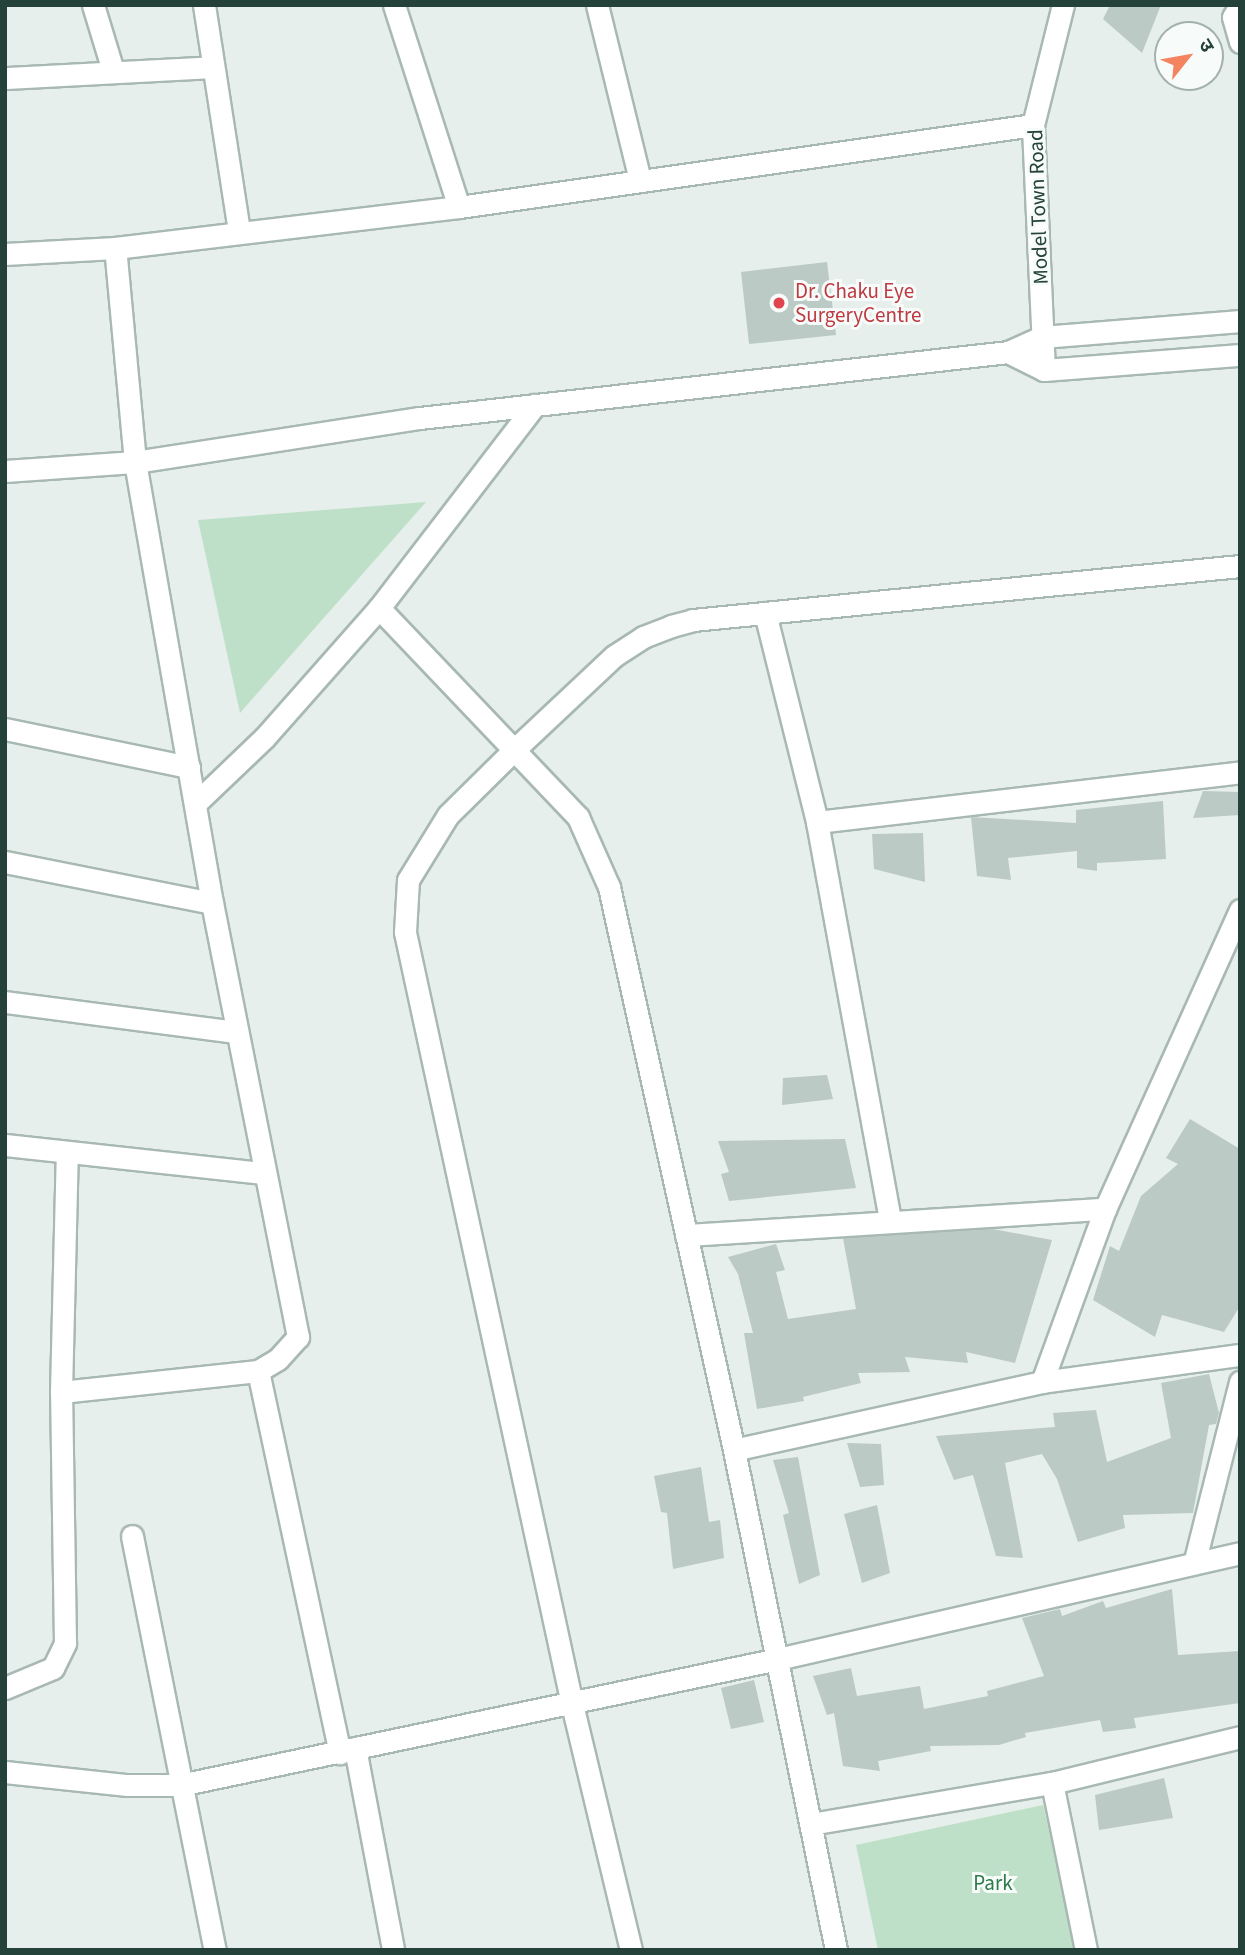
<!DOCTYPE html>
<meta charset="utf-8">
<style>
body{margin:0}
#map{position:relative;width:1245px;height:1955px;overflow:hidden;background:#e6efeb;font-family:"Source Sans 3","Noto Sans Devanagari",sans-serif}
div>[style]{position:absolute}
.green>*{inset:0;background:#bfe0c8}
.building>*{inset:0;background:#bbcac4}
.roads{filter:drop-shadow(2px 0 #a8b8b2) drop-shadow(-2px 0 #a8b8b2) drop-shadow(0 2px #a8b8b2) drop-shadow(0 -2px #a8b8b2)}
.minor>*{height:21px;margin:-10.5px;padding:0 10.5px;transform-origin:10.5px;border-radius:10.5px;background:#fff}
.tertiary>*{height:21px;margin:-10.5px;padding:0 10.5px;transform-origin:10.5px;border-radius:10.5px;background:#fff}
.dots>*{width:19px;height:19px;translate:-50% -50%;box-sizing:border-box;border:4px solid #f7fbf9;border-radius:50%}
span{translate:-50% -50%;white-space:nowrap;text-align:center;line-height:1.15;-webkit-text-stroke:6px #f7fbf9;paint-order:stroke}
.street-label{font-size:21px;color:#24423a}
.health-label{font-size:21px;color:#be3a42}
.left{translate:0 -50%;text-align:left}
.park-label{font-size:21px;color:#2d7a4b}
.frame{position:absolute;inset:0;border:7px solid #24423a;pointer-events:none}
.north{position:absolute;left:1154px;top:21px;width:70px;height:70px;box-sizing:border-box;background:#f7fbf9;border:2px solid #a3b1ad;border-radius:50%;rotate:59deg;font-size:19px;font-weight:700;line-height:28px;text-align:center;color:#24423a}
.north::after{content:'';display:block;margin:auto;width:24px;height:32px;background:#f4845f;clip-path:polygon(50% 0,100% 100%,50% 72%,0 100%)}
</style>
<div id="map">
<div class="green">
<div style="clip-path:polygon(426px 502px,240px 713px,198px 520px)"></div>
<div style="clip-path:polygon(1043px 1805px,1077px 1950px,878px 1950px,856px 1845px)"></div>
</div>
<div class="building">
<div style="clip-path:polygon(1110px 5px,1161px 5px,1142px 53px,1103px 19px)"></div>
<div style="clip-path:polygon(827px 262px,836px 335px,749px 344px,741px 272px)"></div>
<div style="clip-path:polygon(1203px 791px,1240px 792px,1240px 815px,1193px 818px)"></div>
<div style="clip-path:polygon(1163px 801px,1166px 859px,1097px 863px,1097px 871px,1077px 868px,1077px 851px,1008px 858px,1011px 880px,977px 876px,971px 817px,1076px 823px,1076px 810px)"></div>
<div style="clip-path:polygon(923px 833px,925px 882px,874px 869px,872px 834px)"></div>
<div style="clip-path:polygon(827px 1075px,833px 1099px,782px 1105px,783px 1078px)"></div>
<div style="clip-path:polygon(1190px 1119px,1240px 1149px,1240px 1306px,1224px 1332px,1162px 1315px,1155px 1337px,1093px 1300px,1110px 1246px,1119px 1251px,1141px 1196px,1178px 1164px,1166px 1158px)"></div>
<div style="clip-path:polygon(845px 1139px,856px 1188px,729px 1201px,721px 1174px,729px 1172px,718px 1141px)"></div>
<div style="clip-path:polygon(993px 1229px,1052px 1240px,1015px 1363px,966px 1352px,968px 1363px,905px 1357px,910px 1372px,858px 1373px,861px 1383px,803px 1397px,804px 1401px,757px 1409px,744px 1333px,753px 1333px,738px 1274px,728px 1257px,776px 1244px,785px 1270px,776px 1272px,788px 1319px,856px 1309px,843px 1238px)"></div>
<div style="clip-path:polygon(1209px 1374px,1219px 1413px,1216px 1424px,1209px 1425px,1193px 1513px,1123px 1515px,1125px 1528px,1078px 1542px,1057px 1479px,1042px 1454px,1005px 1463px,1023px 1558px,996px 1556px,973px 1475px,954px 1480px,936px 1436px,1055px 1427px,1053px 1413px,1096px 1410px,1107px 1462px,1171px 1438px,1161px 1383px)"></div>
<div style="clip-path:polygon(847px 1443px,881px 1444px,884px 1485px,860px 1487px)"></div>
<div style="clip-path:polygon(798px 1457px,820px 1575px,799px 1584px,783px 1515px,789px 1513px,773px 1460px)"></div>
<div style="clip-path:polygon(701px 1467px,709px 1522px,720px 1520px,724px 1558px,673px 1569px,667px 1513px,661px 1512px,654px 1476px)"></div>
<div style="clip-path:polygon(877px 1505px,890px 1573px,862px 1583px,844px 1514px)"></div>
<div style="clip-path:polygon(1172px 1589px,1178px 1655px,1240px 1651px,1240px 1703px,1134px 1718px,1136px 1728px,1103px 1732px,1100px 1720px,1025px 1733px,1026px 1737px,999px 1745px,930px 1746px,931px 1751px,878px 1761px,880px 1771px,843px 1766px,834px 1713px,827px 1715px,813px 1676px,851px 1668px,857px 1696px,920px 1686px,924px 1709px,988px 1696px,987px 1691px,1044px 1676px,1022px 1618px,1060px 1609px,1062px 1616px,1103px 1601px,1106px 1608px)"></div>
<div style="clip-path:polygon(754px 1680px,764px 1722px,731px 1729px,721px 1688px)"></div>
<div style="clip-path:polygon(1164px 1778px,1173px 1818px,1099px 1830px,1095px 1795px)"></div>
</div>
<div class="roads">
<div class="minor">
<div style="left:93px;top:5px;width:69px;rotate:73.1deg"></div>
<div style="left:204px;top:5px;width:230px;rotate:81.2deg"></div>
<div style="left:394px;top:5px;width:212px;rotate:72.2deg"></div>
<div style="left:597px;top:5px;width:180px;rotate:76.2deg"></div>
<div style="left:1240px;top:6px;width:13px;rotate:122deg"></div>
<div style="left:1233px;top:17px;width:26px;rotate:74deg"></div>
<div style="left:5px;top:78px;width:207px;rotate:-3deg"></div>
<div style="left:5px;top:254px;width:110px;rotate:-3.1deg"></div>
<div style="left:115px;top:248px;width:346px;rotate:-6.8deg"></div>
<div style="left:459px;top:207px;width:580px;rotate:-8.13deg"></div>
<div style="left:379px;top:608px;width:289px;rotate:46.4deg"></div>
<div style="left:578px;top:817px;width:77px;rotate:66.1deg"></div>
<div style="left:609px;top:887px;width:577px;rotate:77.48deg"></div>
<div style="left:734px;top:1450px;width:510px;rotate:78.47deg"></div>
<div style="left:765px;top:613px;width:215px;rotate:76deg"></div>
<div style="left:817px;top:822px;width:405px;rotate:79.6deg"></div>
<div style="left:5px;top:729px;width:188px;rotate:11.7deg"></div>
<div style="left:196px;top:803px;width:95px;rotate:-43.7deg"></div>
<div style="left:265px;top:737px;width:172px;rotate:-48.5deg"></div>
<div style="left:379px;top:608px;width:256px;rotate:-52.5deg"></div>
<div style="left:817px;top:822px;width:426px;rotate:-6.7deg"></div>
<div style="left:5px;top:862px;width:211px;rotate:11.2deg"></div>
<div style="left:5px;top:1002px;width:234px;rotate:7.4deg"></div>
<div style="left:5px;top:1145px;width:261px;rotate:6.2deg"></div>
<div style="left:1105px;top:1209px;width:328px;rotate:-65.7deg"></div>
<div style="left:686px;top:1235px;width:420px;rotate:-3.6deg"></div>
<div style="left:1105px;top:1209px;width:184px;rotate:110deg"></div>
<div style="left:1042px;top:1382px;width:315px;rotate:167.6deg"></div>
<div style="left:258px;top:1371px;width:391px;rotate:77.9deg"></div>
<div style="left:1042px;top:1382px;width:200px;rotate:-7.8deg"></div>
<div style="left:61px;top:1392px;width:198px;rotate:-6.1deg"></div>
<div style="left:258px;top:1371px;width:23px;rotate:-31deg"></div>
<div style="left:278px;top:1359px;width:30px;rotate:-48deg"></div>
<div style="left:298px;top:1337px;width:442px;rotate:-101.2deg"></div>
<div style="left:212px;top:903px;width:448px;rotate:-99.9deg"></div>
<div style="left:135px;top:462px;width:215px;rotate:-95.3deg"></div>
<div style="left:132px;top:1536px;width:422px;rotate:78.7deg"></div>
<div style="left:1195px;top:1560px;width:184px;rotate:-75.8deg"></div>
<div style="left:5px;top:1688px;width:52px;rotate:-22.6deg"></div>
<div style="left:53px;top:1668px;width:28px;rotate:-64deg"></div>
<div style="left:65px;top:1643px;width:251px;rotate:-90.9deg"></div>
<div style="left:61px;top:1392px;width:240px;rotate:-88.6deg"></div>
<div style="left:355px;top:1748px;width:206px;rotate:79.3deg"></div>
<div style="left:5px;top:1772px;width:123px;rotate:6.1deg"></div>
<div style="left:127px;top:1785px;width:53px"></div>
<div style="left:180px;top:1785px;width:611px;rotate:-11.9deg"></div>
<div style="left:778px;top:1659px;width:474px;rotate:-12.9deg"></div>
<div style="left:1052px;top:1783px;width:170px;rotate:78.5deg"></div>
<div style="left:811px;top:1824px;width:244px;rotate:-9.7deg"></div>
<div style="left:1052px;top:1783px;width:194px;rotate:-13.7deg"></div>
<div style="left:631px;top:1950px;width:253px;rotate:-103.5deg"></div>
<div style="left:572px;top:1704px;width:790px;rotate:-102.21deg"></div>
<div style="left:405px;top:932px;width:52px;rotate:-86.7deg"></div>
<div style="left:408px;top:880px;width:76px;rotate:-58.4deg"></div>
<div style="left:448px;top:815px;width:94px;rotate:-44.6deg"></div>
<div style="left:515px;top:749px;width:136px;rotate:-43.2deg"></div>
<div style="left:614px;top:656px;width:35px;rotate:-33deg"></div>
<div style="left:643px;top:637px;width:30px;rotate:-21deg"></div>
<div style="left:671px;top:626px;width:23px;rotate:-15deg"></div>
<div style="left:693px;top:620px;width:550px;rotate:-5.64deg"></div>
</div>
<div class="tertiary">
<div style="left:1008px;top:352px;width:40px;rotate:26.6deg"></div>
<div style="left:1044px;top:370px;width:197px;rotate:-4.4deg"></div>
<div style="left:1044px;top:370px;width:245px;rotate:-92.6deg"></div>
<div style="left:1033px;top:125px;width:124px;rotate:-76deg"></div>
<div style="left:5px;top:471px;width:130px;rotate:-4deg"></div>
<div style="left:135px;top:462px;width:288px;rotate:-8.8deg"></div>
<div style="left:420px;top:418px;width:592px;rotate:-6.4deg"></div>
<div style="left:1008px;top:352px;width:37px;rotate:-24deg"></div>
<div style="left:1042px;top:337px;width:199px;rotate:-4.6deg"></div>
</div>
</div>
<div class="dots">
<div style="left:779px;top:303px;background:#e0444e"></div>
</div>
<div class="street-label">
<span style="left:1038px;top:207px;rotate:-92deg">Model Town Road</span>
</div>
<div class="health-label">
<span class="left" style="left:795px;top:303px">Dr. Chaku Eye<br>SurgeryCentre</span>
</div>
<div class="park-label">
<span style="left:993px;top:1883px">Park</span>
</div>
<div class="frame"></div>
<div class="north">उ</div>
</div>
